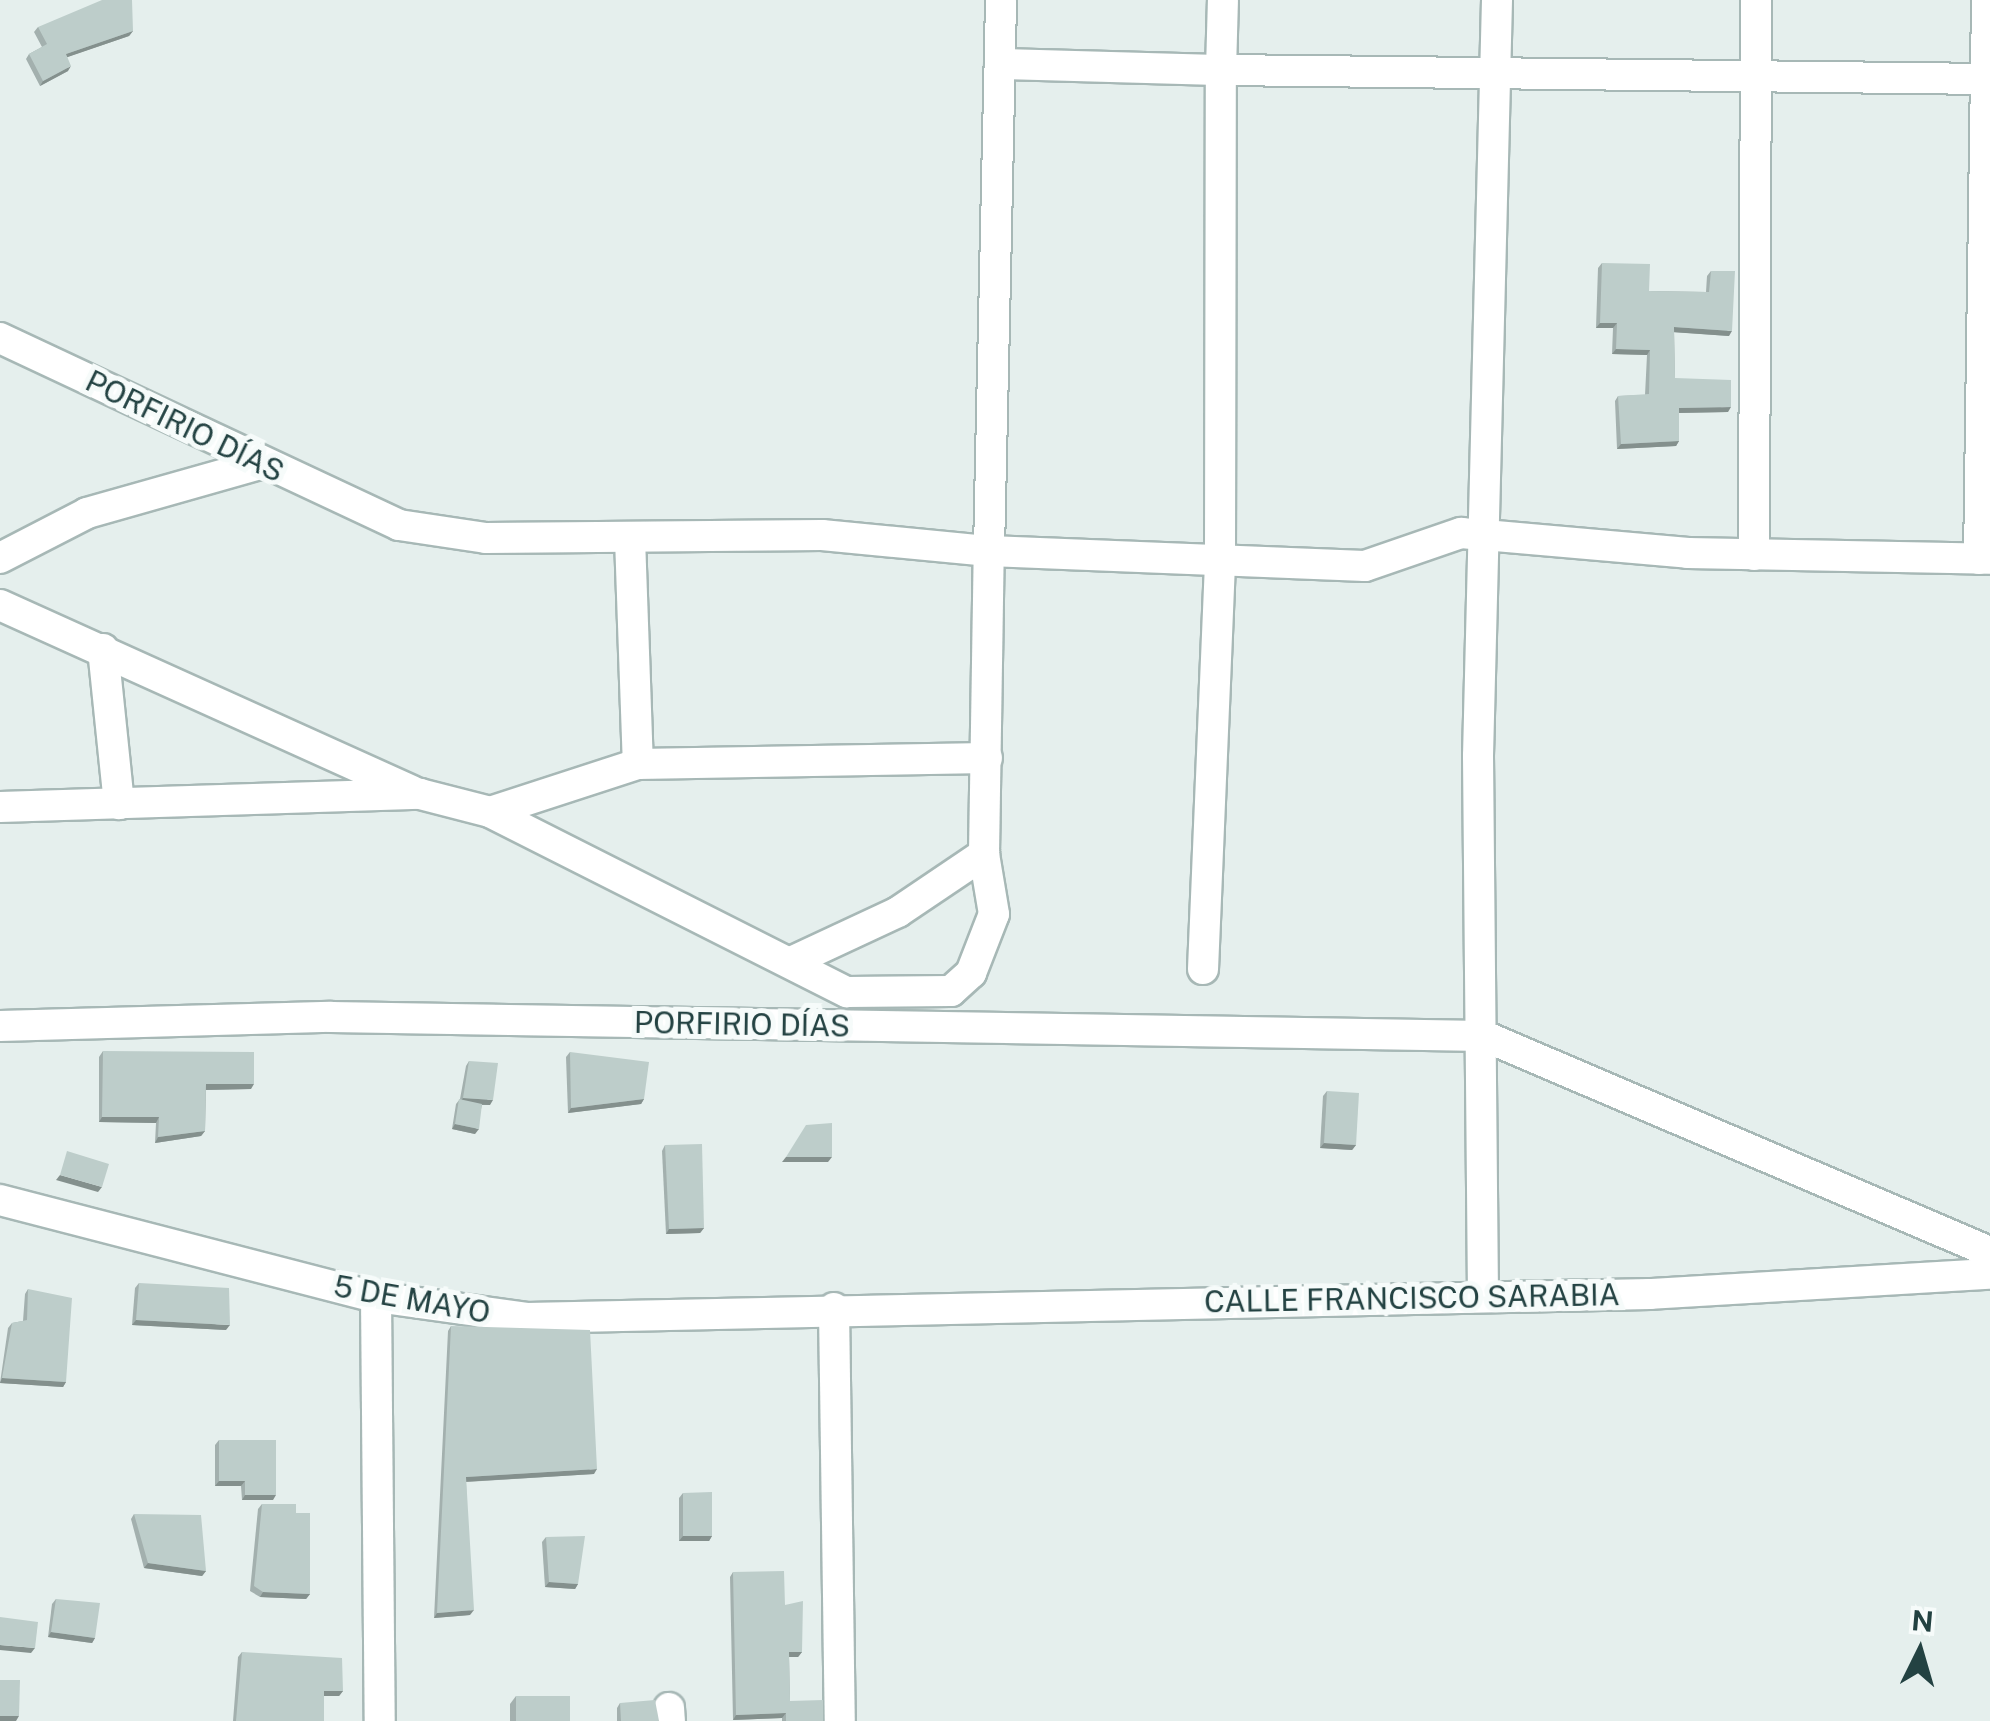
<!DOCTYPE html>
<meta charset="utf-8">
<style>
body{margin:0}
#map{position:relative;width:1990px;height:1721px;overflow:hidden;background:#e5efed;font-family:"Public Sans",sans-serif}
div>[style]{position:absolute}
.roads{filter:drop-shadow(2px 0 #a7b8b6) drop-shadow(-2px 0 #a7b8b6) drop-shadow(0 2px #a7b8b6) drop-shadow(0 -2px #a7b8b6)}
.minor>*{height:30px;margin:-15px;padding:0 15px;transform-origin:15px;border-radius:15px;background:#fff}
.wall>*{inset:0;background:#a3b0ae}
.shaded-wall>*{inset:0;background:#84908d}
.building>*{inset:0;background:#bdcdca}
span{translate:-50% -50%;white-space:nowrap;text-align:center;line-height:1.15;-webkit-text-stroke:10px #f6fbfa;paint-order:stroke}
.street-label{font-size:30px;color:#234242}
.north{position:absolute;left:1870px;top:1601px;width:100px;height:100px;-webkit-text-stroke:8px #f6fbfa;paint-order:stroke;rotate:5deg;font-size:28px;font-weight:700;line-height:40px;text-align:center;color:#234242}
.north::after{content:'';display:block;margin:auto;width:35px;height:45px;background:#234242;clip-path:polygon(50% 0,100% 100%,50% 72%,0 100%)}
</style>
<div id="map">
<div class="roads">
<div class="minor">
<div style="left:1000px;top:64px;width:221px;rotate:1.6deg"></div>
<div style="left:1221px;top:70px;width:70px;rotate:-88.4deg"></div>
<div style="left:0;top:338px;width:441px;rotate:25.1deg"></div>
<div style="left:399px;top:525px;width:88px;rotate:8.5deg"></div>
<div style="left:486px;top:538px;width:336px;rotate:-0.5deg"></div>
<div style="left:822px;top:535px;width:168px;rotate:5.5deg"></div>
<div style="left:989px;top:551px;width:551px;rotate:-88.75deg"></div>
<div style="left:630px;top:538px;width:226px;rotate:88deg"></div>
<div style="left:1754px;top:555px;width:555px;rotate:-89.79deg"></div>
<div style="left:0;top:558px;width:98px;rotate:-27.3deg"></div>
<div style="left:87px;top:513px;width:184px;rotate:-15.8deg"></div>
<div style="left:1979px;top:559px;width:559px;rotate:-89.18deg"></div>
<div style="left:0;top:605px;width:452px;rotate:24.3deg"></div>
<div style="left:103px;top:649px;width:156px;rotate:84.1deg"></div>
<div style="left:0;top:807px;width:420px;rotate:-1.8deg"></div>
<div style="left:420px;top:794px;width:72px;rotate:14.4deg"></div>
<div style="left:490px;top:812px;width:400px;rotate:26.8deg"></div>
<div style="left:847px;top:992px;width:104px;rotate:-0.6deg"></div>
<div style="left:951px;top:991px;width:27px;rotate:-42deg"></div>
<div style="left:971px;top:973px;width:63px;rotate:-68.7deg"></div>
<div style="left:994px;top:914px;width:61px;rotate:-99.5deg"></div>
<div style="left:984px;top:854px;width:303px;rotate:-89.1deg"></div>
<div style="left:989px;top:551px;width:376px;rotate:2.3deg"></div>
<div style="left:1365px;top:566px;width:102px;rotate:-19deg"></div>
<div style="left:1461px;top:533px;width:228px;rotate:5deg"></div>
<div style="left:1688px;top:553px;width:302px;rotate:1.1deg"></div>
<div style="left:490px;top:812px;width:156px;rotate:-18deg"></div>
<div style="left:638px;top:764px;width:349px;rotate:-1deg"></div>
<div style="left:793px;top:961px;width:116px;rotate:-25deg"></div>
<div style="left:898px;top:912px;width:104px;rotate:-34deg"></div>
<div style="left:1203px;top:969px;width:412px;rotate:-87.6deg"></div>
<div style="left:1220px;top:557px;width:487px;rotate:-89.9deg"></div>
<div style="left:1221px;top:70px;width:769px;rotate:0.67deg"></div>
<div style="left:0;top:1026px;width:331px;rotate:-1.6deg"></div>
<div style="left:331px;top:1017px;width:1153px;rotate:0.94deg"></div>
<div style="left:1484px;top:1036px;width:550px;rotate:23.12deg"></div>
<div style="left:0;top:1200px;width:388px;rotate:14.5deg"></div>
<div style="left:376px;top:1297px;width:152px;rotate:7.9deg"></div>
<div style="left:527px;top:1318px;width:1123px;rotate:-1.22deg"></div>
<div style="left:1650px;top:1294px;width:341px;rotate:-3.4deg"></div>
<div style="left:1483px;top:1296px;width:540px;rotate:-90.53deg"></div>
<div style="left:1478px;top:756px;width:756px;rotate:-88.56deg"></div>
<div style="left:376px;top:1297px;width:424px;rotate:89.5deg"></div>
<div style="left:834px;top:1308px;width:413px;rotate:89.2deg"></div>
<div style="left:669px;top:1708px;width:13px;rotate:86deg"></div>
</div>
</div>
<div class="wall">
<div style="clip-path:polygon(38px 27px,133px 31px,129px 36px,67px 57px,68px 71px,40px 86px,26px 59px,29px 54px,42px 47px,34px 32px)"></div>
<div style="clip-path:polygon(1602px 263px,1649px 291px,1706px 292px,1707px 276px,1711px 271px,1729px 336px,1674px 332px,1675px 378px,1728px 412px,1679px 413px,1679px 441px,1676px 446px,1617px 449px,1615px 401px,1618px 396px,1645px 395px,1647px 355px,1612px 354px,1613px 328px,1596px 328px,1598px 268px)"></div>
<div style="clip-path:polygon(103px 1051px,251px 1089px,206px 1090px,205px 1131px,201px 1136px,155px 1143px,156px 1123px,99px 1122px,99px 1057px)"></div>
<div style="clip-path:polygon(570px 1052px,644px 1099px,641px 1104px,568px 1113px,566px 1057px)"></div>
<div style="clip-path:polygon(469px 1061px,490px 1105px,482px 1105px,475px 1134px,452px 1129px,456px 1104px,460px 1099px,466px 1066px)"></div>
<div style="clip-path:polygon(1327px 1091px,1356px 1145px,1352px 1150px,1320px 1148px,1323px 1096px)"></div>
<div style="clip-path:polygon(665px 1145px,704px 1228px,700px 1233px,666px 1234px,662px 1151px)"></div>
<div style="clip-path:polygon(139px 1283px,226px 1330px,132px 1325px,135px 1288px)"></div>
<div style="clip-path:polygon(28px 1289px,66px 1382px,63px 1387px,0 1383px,8px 1328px,12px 1323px,23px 1321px,25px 1294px)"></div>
<div style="clip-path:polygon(451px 1326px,594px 1474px,466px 1482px,470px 1615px,434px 1618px,448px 1331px)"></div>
<div style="clip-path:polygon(219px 1440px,273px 1500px,242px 1500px,241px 1486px,215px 1486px,215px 1445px)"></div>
<div style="clip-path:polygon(683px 1493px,712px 1536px,709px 1541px,679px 1541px,679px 1498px)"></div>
<div style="clip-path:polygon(262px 1504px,310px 1594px,306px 1599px,260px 1597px,250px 1591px,258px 1509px)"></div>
<div style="clip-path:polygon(134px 1514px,206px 1571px,202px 1576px,144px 1568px,131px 1519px)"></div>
<div style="clip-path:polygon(546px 1537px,578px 1584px,575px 1589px,545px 1587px,542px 1542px)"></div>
<div style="clip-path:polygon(733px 1572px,785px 1605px,802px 1652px,798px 1657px,789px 1657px,790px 1701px,823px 1721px,782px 1721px,782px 1718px,733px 1720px,730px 1577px)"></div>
<div style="clip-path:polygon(56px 1599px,95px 1638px,92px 1643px,48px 1637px,52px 1604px)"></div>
<div style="clip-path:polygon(242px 1652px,343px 1691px,339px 1696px,324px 1696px,324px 1721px,233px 1721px,238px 1657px)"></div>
<div style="clip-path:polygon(516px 1696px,570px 1721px,510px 1721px,510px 1704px)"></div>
<div style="clip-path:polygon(620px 1703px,659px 1721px,617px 1721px,617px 1708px)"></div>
</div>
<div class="shaded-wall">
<div style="clip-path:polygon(133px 31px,129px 36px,62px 59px,66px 54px)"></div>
<div style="clip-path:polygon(71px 66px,68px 71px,40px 86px,43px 81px)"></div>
<div style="clip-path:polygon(1600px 323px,1617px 323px,1613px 328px,1596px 328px)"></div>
<div style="clip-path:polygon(1674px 327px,1732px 331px,1729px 336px,1671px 332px)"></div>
<div style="clip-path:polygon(1616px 349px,1650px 350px,1647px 355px,1612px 354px)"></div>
<div style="clip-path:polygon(1731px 407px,1728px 412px,1676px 413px,1679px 408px)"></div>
<div style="clip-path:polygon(1679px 441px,1676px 446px,1617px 449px,1621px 444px)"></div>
<div style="clip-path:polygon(206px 1084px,254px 1084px,251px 1089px,203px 1090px)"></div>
<div style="clip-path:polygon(463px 1098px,493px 1100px,490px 1105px,459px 1104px)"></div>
<div style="clip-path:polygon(644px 1099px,641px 1104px,568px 1113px,571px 1108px)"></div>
<div style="clip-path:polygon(102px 1117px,159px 1117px,156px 1123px,99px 1122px)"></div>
<div style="clip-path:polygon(455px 1124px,479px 1129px,475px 1134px,452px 1129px)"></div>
<div style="clip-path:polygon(205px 1131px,201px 1136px,155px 1143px,158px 1137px)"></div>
<div style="clip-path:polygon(1324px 1143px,1356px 1145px,1352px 1150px,1320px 1148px)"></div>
<div style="clip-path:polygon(786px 1157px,832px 1157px,828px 1162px,782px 1162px)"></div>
<div style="clip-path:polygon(60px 1175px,102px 1187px,98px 1192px,56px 1180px)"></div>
<div style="clip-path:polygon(704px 1228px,700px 1233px,666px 1234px,669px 1229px)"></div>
<div style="clip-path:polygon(136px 1320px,230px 1325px,226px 1330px,132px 1325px)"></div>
<div style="clip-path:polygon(2px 1378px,66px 1382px,63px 1387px,0 1383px)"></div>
<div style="clip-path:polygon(597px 1469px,594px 1474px,462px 1482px,466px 1477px)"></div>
<div style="clip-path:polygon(219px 1481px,245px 1481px,241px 1486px,215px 1486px)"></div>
<div style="clip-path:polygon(245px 1495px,276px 1495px,273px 1500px,242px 1500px)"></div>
<div style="clip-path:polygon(683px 1536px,712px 1536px,709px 1541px,679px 1541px)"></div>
<div style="clip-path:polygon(148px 1563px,206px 1571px,202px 1576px,144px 1568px)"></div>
<div style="clip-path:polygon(549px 1582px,578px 1584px,575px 1589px,545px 1587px)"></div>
<div style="clip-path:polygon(263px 1592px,310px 1594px,306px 1599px,260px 1597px)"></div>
<div style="clip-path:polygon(474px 1610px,470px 1615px,434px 1618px,437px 1613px)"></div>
<div style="clip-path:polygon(51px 1632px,95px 1638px,92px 1643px,48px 1637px)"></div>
<div style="clip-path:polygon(0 1645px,35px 1648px,31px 1653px,0 1650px)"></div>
<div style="clip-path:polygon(789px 1652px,802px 1652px,798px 1657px,786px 1657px)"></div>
<div style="clip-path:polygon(324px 1691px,343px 1691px,339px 1696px,321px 1696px)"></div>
<div style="clip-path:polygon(786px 1713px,782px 1718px,733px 1720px,736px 1715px)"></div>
<div style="clip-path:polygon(0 1716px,19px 1716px,16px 1721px,0 1721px)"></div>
</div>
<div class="building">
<div style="clip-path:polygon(102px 0,132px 0,133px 31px,66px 54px,71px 66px,43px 81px,29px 54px,47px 44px,38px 27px)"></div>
<div style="clip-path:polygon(1602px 263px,1650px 264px,1649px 291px,1709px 292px,1711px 271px,1735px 271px,1732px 331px,1674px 327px,1675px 378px,1731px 380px,1731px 407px,1679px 408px,1679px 441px,1621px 444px,1618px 396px,1649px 394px,1650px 350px,1616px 349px,1617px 323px,1600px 323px)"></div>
<div style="clip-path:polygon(103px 1051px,254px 1052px,254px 1084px,206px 1084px,205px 1131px,158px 1137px,159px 1117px,102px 1117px)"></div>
<div style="clip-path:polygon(570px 1052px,649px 1062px,644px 1099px,571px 1108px)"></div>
<div style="clip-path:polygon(469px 1061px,498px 1063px,493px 1100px,463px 1098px)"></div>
<div style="clip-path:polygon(1327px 1091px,1359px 1093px,1356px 1145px,1324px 1143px)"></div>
<div style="clip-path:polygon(459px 1099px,482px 1104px,479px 1129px,455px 1124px)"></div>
<div style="clip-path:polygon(832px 1123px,832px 1157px,786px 1157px,806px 1125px)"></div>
<div style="clip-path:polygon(702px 1144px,704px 1228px,669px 1229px,665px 1145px)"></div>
<div style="clip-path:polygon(67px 1151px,109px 1164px,102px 1187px,60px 1175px)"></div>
<div style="clip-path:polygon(139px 1283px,229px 1288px,230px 1325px,136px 1320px)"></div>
<div style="clip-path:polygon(28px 1289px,72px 1298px,66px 1382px,2px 1378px,12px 1323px,27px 1320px)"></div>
<div style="clip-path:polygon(451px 1326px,590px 1330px,597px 1469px,466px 1477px,474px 1610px,437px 1613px)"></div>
<div style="clip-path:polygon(219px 1440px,276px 1440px,276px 1495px,245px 1495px,245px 1481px,219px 1481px)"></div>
<div style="clip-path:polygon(712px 1492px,712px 1536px,683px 1536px,683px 1493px)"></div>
<div style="clip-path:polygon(262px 1504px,296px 1504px,296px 1513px,310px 1513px,310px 1594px,263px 1592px,254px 1586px)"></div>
<div style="clip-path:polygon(134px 1514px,201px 1515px,206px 1571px,148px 1563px)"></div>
<div style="clip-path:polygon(585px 1536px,578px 1584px,549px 1582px,546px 1537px)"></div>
<div style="clip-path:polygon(784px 1571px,785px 1605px,803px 1601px,802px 1652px,789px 1652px,790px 1701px,823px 1700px,823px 1721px,786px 1721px,786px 1713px,736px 1715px,733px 1572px)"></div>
<div style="clip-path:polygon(56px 1599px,100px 1603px,95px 1638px,51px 1632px)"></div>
<div style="clip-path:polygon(0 1617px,38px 1622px,35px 1648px,0 1645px)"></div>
<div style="clip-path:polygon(242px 1652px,342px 1658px,343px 1691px,324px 1691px,324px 1721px,236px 1721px)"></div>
<div style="clip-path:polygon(0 1680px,20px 1680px,19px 1716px,0 1716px)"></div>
<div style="clip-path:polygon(516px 1696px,570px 1696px,570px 1721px,516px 1721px)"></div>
<div style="clip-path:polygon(655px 1700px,659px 1721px,621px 1721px,620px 1703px)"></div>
</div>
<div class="street-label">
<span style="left:185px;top:426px;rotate:26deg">PORFIRIO DÍAS</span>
<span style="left:742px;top:1024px;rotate:1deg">PORFIRIO DÍAS</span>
<span style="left:1412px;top:1298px;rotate:-1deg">CALLE FRANCISCO SARABIA</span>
<span style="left:412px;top:1299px;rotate:10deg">5 DE MAYO</span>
</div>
<div class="north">N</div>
</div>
